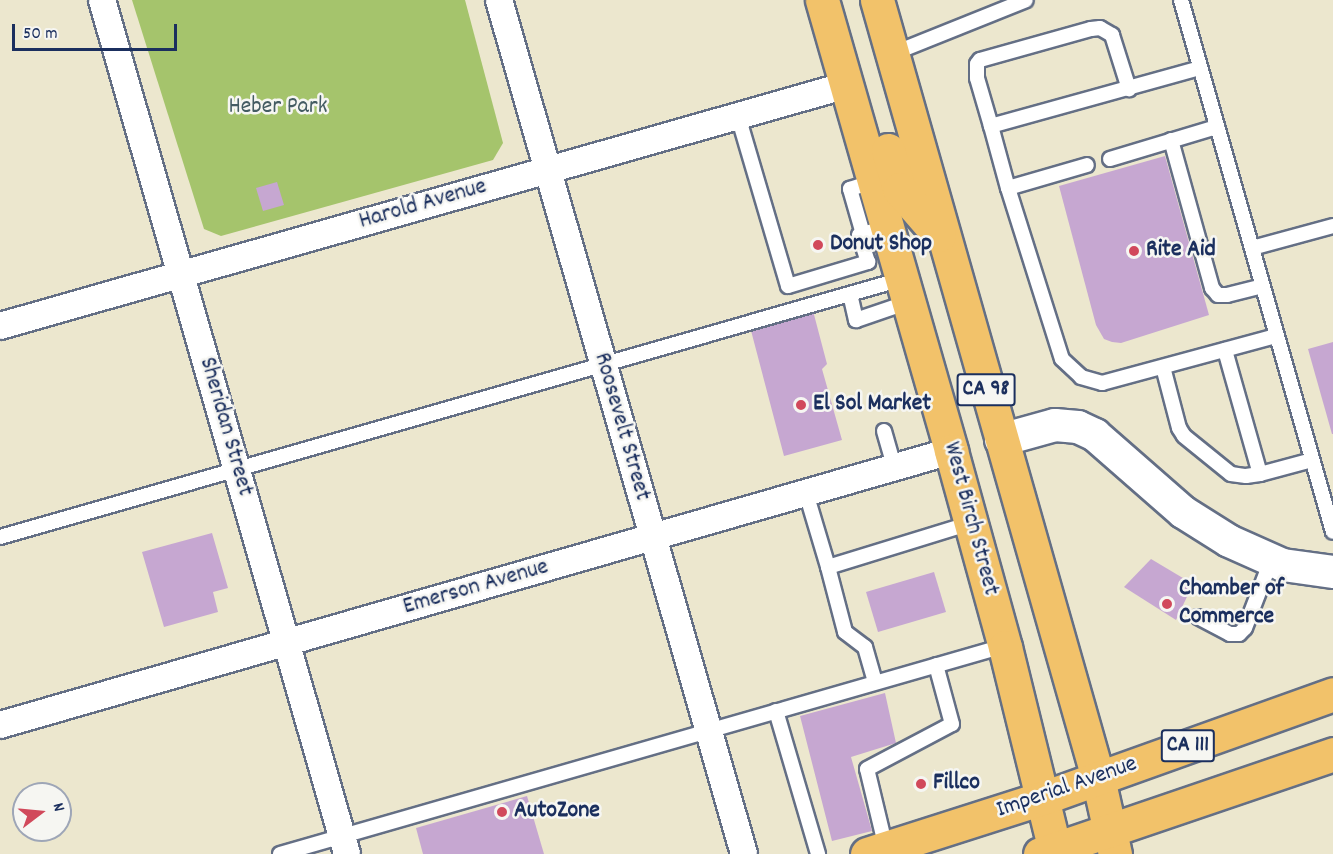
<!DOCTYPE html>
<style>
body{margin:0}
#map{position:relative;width:1333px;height:854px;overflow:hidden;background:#ece7ce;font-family:Dekko,sans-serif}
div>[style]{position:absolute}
.green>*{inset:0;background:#a5c46c}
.building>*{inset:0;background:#c6a7d1}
.roads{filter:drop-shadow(2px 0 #646f85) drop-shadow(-2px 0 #646f85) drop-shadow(0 2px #646f85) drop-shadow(0 -2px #646f85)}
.service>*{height:14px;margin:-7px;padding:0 7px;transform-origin:7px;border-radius:7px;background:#fff}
.minor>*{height:26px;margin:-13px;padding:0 13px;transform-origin:13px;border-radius:13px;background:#fff}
.tertiary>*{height:32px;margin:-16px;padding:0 16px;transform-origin:16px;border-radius:16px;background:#fff}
.primary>*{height:33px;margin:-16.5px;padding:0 16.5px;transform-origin:16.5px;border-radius:16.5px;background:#f2c26a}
.trunk>*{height:33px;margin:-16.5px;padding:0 16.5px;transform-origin:16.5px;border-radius:16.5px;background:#f2c26a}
.dots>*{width:16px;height:16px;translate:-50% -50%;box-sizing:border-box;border:3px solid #f6f6f2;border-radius:50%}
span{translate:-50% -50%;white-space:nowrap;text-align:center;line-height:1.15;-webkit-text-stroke:5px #f6f6f2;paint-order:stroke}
.shield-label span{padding:2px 4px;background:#f6f6f2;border:2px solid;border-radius:4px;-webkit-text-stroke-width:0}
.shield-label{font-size:22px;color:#1b2f5e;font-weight:700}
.park-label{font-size:24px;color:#445c62}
.street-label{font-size:24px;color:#1b2f5e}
.poi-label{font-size:24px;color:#1b2f5e;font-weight:700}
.left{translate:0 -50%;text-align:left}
.north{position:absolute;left:12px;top:782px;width:60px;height:60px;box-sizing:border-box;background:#f6f6f2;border:2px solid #9ea6b7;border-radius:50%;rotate:74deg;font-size:16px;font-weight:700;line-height:24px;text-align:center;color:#1b2f5e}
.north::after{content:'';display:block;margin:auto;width:21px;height:27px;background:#d1495b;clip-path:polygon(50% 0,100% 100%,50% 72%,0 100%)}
.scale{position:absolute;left:12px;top:24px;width:165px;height:27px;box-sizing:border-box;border:3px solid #1b2f5e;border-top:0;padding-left:8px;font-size:18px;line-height:21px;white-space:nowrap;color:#1b2f5e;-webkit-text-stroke:4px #f6f6f2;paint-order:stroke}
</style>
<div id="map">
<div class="green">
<div style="clip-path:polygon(132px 0,465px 0,503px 143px,493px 160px,221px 236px,204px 229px)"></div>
</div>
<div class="building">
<div style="clip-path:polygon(1165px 156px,1209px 315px,1121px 343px,1112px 342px,1104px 339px,1096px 325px,1059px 186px)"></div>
<div style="clip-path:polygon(277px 182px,284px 205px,263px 211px,256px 188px)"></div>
<div style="clip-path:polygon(812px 307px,827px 364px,822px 369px,842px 440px,784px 456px,749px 323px)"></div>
<div style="clip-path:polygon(1333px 342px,1333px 434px,1332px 434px,1308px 349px)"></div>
<div style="clip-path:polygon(212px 533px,228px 588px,213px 592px,218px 612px,164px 627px,142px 552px)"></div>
<div style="clip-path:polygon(1151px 559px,1193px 584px,1176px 620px,1124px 587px)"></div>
<div style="clip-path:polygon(934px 572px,946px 612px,878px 632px,866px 592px)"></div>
<div style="clip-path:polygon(885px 693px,896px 743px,851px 757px,872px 831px,832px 841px,800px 716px)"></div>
<div style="clip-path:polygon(527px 796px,544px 854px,423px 854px,416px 828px)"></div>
</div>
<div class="roads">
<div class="service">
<div style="left:1181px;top:0;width:553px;rotate:74.05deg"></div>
<div style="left:892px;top:54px;width:144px;rotate:-21.9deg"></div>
<div style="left:1200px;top:68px;width:217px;rotate:164.5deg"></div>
<div style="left:991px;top:126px;width:64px;rotate:74.7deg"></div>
<div style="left:1008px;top:188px;width:179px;rotate:72.5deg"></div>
<div style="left:1062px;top:359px;width:26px;rotate:43deg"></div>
<div style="left:1081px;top:377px;width:22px;rotate:16deg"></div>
<div style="left:1102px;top:383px;width:180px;rotate:-15.1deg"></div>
<div style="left:738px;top:116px;width:177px;rotate:73.6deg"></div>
<div style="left:788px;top:286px;width:84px;rotate:-16.7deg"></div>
<div style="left:868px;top:262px;width:28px;rotate:-108deg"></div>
<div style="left:859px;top:235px;width:29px;rotate:-16deg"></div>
<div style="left:991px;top:126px;width:50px;rotate:-106.3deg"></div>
<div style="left:977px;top:78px;width:14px;rotate:-90deg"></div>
<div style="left:977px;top:64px;width:5px;rotate:-53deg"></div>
<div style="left:980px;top:60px;width:115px;rotate:-15.6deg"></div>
<div style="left:1091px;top:29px;width:9px;rotate:-6deg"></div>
<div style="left:1100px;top:28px;width:14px;rotate:30deg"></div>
<div style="left:1112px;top:35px;width:57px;rotate:72.5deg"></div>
<div style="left:1171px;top:140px;width:154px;rotate:74.5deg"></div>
<div style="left:1212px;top:288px;width:9px;rotate:49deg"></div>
<div style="left:1218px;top:295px;width:9px"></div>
<div style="left:1227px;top:295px;width:36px;rotate:-14deg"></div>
<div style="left:1110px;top:159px;width:112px;rotate:-16.7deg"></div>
<div style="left:1008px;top:188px;width:82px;rotate:-16.2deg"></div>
<div style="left:863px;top:234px;width:47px;rotate:-106.1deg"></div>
<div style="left:850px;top:189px;width:25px;rotate:-18deg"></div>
<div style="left:1252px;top:248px;width:84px;rotate:-15.2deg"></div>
<div style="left:850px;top:294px;width:27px;rotate:77deg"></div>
<div style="left:856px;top:320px;width:56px;rotate:-18.8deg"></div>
<div style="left:1163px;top:367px;width:63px;rotate:75.3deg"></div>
<div style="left:1179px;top:428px;width:9px;rotate:58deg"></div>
<div style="left:1184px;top:436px;width:60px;rotate:39deg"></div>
<div style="left:1231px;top:474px;width:15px;rotate:8deg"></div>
<div style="left:1246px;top:476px;width:14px;rotate:-8deg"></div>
<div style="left:1260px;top:474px;width:129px;rotate:-105.8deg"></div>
<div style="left:884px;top:431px;width:37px;rotate:74deg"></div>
<div style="left:1260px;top:474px;width:54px;rotate:-15.1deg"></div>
<div style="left:806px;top:493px;width:77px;rotate:73.4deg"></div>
<div style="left:828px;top:567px;width:150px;rotate:-17.1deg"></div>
<div style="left:0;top:537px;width:938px;rotate:-15.96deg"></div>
<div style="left:828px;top:567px;width:67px;rotate:75.3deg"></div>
<div style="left:845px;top:632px;width:25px;rotate:37deg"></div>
<div style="left:865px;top:647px;width:36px;rotate:74deg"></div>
<div style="left:1198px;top:617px;width:36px;rotate:28deg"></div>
<div style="left:1230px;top:634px;width:9px"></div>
<div style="left:1239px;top:634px;width:8px;rotate:-45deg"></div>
<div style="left:1245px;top:628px;width:72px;rotate:-68.8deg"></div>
<div style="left:776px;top:711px;width:149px;rotate:73.6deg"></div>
<div style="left:886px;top:848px;width:81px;rotate:-103.5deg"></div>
<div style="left:867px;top:769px;width:96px;rotate:-27.9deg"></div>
<div style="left:952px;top:724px;width:61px;rotate:-105.2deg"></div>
<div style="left:280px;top:854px;width:753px;rotate:-16.03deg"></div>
</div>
<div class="minor">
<div style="left:102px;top:0;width:888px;rotate:73.99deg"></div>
<div style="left:499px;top:0;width:888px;rotate:73.99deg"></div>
<div style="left:0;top:326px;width:881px;rotate:-15.88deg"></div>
<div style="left:0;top:725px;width:990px;rotate:-16.07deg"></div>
</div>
<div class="tertiary">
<div style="left:1001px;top:440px;width:56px;rotate:-15.5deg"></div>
<div style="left:1055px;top:425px;width:23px;rotate:5deg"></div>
<div style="left:1078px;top:427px;width:19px;rotate:25deg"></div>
<div style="left:1095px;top:435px;width:117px;rotate:41.2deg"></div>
<div style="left:1183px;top:512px;width:54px;rotate:32.2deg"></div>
<div style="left:1229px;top:541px;width:59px;rotate:24deg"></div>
<div style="left:1283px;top:565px;width:50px;rotate:8deg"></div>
</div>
<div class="primary">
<div style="left:822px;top:0;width:469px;rotate:74deg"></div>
<div style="left:951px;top:451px;width:203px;rotate:74.6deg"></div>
<div style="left:1005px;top:647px;width:213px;rotate:76.2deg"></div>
<div style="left:877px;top:0;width:809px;rotate:74.14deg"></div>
<div style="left:1098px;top:778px;width:78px;rotate:77.4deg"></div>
<div style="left:888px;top:150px;width:41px;rotate:74.2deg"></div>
<div style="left:899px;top:189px;width:61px;rotate:49deg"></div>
</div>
<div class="trunk">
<div style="left:867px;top:854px;width:185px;rotate:-17.7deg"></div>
<div style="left:1043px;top:798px;width:308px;rotate:-19.7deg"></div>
<div style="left:1040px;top:854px;width:310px;rotate:-18.8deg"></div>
</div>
</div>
<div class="dots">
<div style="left:818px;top:245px;background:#d1495b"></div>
<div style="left:1134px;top:251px;background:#d1495b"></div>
<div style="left:801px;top:405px;background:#d1495b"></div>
<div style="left:1167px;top:604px;background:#d1495b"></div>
<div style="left:921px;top:784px;background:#d1495b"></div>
<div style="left:502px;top:812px;background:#d1495b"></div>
</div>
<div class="shield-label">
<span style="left:986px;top:390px">CA 98</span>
<span style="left:1188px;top:746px">CA 111</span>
</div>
<div class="park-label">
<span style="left:278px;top:108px">Heber Park</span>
</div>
<div class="street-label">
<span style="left:423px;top:205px;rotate:-16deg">Harold Avenue</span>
<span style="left:225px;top:427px;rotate:74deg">Sheridan Street</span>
<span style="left:621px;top:427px;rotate:74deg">Roosevelt Street</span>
<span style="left:970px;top:519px;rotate:75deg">West Birch Street</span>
<span style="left:476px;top:588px;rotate:-16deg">Emerson Avenue</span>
<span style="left:1067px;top:788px;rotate:-19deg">Imperial Avenue</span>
</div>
<div class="poi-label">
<span class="left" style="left:830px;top:245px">Donut Shop</span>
<span class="left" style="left:1146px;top:251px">Rite Aid</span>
<span class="left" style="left:813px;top:405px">El Sol Market</span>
<span class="left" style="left:1179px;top:604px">Chamber of<br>Commerce</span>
<span class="left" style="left:933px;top:784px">Fillco</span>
<span class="left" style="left:514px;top:812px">AutoZone</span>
</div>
<div class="north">N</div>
<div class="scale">50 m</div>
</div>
